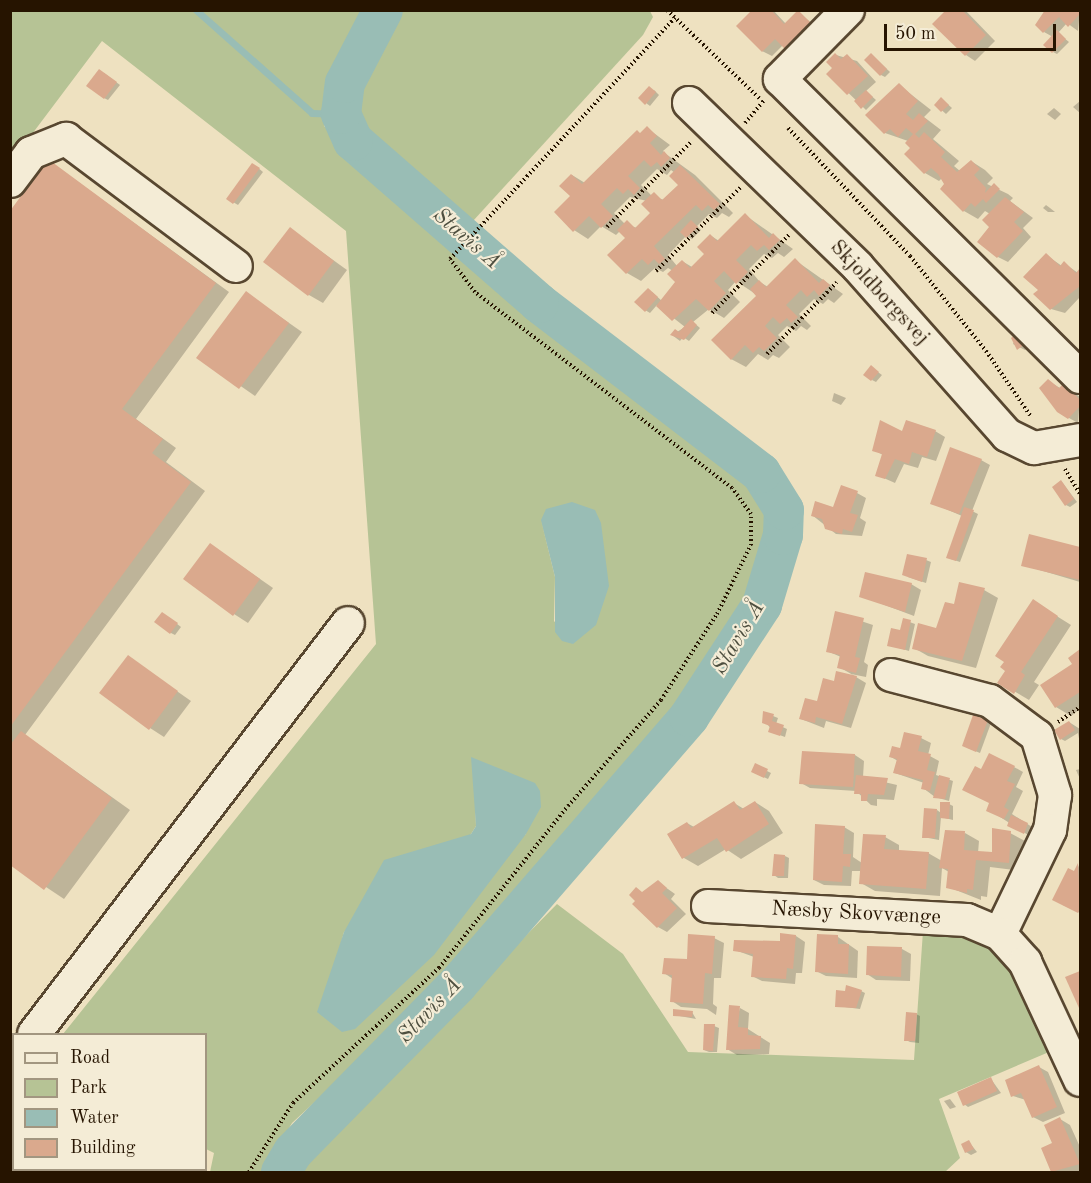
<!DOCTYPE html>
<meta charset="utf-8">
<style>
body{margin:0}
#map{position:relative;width:1091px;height:1183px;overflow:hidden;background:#eee1c0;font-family:"Old Standard TT",serif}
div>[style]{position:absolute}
.green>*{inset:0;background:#b6c395}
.water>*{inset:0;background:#99bdb5}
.shadow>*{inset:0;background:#0003}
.stream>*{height:7px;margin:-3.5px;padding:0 3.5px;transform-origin:3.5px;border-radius:3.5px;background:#99bdb5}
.river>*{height:40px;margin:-20px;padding:0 20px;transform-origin:20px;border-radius:20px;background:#99bdb5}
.building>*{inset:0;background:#daa98d}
.path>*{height:4px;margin-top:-2px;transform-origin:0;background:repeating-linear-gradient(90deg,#261400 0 1.5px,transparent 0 4.5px)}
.roads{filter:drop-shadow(2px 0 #584730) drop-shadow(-2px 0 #584730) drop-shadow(0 2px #584730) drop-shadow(0 -2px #584730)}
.minor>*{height:32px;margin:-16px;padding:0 16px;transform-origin:16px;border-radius:16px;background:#f4ecd6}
span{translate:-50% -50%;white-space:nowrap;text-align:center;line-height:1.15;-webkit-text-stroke:4.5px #f4ecd6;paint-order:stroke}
.street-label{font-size:21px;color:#261400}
.water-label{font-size:22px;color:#4e4f3f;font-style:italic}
.frame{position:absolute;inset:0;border:12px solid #261400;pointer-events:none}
.legend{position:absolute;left:12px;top:1033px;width:195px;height:138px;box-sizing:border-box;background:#f4ecd6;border:2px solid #a29680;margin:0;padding:8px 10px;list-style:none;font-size:18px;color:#261400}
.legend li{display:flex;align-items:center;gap:12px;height:30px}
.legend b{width:30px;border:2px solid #a29680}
.scale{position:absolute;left:884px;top:24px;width:172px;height:27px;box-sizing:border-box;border:3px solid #261400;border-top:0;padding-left:8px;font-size:18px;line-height:21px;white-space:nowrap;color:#261400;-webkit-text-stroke:4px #f4ecd6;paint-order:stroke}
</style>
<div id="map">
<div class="green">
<div style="clip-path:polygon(evenodd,11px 11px,367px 11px,325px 105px,324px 126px,422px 221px,719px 453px,763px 498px,775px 520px,773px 543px,756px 588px,658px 731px,425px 1000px,292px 1123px,263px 1172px,210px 1172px,214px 1153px,206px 1149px,206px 1034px,63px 1034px,376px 644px,346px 231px,102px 41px,11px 162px,11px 11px,541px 520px,573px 644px,554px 621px,555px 577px,541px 520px,11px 11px,475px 801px,526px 834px,333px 972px,344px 932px,471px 834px,476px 826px,475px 801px)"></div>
<div style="clip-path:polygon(650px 11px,653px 17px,643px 35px,473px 221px,379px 151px,357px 119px,353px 102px,358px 89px,401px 11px)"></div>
<div style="clip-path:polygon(557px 904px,623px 954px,688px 1052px,914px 1060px,923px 931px,962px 935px,985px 944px,999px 955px,1011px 970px,1049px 1052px,939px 1099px,960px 1158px,945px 1172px,300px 1172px,315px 1150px)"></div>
</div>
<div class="water">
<div style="clip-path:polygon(572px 502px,595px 510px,601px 523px,609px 586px,596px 625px,573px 644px,562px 641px,555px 632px,555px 577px,541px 520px,546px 509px)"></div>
<div style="clip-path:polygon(471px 757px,535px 783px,540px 791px,541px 807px,526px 834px,434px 955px,355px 1029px,342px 1032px,317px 1012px,344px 932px,384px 860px,471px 834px,476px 826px)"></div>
</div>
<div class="shadow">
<div style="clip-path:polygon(754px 10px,773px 10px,786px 24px,798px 12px,819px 29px,796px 53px,783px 45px,772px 56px,762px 51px)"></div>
<div style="clip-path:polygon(948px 10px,965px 10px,995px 41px,975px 61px,966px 55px)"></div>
<div style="clip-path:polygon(1048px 10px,1080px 10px,1078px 31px,1067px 23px,1058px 33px,1069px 42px,1057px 54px,1053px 52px,1053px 37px,1044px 32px)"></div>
<div style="clip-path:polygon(836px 55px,857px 61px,876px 82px,866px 91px,876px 100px,866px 110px,829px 74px,834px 68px)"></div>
<div style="clip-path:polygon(872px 55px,890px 72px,885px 77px,881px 75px)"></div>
<div style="clip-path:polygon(104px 73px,120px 85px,108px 100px,104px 98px)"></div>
<div style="clip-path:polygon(899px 85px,931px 110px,924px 117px,941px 130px,933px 139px,959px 161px,954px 166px,960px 171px,971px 161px,985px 170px,993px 178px,987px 184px,1008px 194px,1013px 198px,1010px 201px,1033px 218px,1023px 228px,1031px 237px,1008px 262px,998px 257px,990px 214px,985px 211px,978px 219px,964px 211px,942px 178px,939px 181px,925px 173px,908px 141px,885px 133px,867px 115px)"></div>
<div style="clip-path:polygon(654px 90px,659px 95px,650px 106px,646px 103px)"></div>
<div style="clip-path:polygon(942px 99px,952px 108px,946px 114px,936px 105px)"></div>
<div style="clip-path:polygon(1080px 101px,1080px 113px,1073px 107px)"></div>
<div style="clip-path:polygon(1054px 108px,1061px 114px,1055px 120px,1047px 114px)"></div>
<div style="clip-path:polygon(evenodd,647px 128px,670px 145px,663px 151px,666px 154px,695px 175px,733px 213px,729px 217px,722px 213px,717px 218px,709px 214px,697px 226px,701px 230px,692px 239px,686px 236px,668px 255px,677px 266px,682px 261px,692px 267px,706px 254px,710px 235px,719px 241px,745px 215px,793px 249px,784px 257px,778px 253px,772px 258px,764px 254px,749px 269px,760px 282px,768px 287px,795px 260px,843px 294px,834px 303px,828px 299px,823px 304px,814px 299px,799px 314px,811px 326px,807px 330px,801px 326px,796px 331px,787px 326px,778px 335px,790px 347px,779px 358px,773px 355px,768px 360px,758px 354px,746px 367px,731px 359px,758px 296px,751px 291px,736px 281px,728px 290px,740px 302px,724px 318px,709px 309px,693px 322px,700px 328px,689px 341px,683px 337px,680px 341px,672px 335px,685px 327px,657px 305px,650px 313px,645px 310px,652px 292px,662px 301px,677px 282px,673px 271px,668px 268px,663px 272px,655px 268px,641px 281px,627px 273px,627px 238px,620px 231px,616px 235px,601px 226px,588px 239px,574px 230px,572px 175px,585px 183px,647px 128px,657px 169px,667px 175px,671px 170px,675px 173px,680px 185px,664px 200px,652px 196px,641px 185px,657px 169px,647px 128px,630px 197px,647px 201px,652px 213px,637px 228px,625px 224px,614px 213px,630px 197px)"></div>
<div style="clip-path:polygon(49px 161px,229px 292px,136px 419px,176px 448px,166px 462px,205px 491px,25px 735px,130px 810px,64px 899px,10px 863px,10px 213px)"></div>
<div style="clip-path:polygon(257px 167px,263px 172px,238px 205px,228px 199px)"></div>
<div style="clip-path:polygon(1046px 205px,1050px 208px,1055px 212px,1048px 212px,1043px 208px)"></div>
<div style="clip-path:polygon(290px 229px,347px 270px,323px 303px,309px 295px)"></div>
<div style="clip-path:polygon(1046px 255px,1062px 266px,1064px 263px,1078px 273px,1080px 270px,1080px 297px,1065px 313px,1051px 309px)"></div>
<div style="clip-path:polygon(246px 293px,302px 332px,255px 396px,199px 357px)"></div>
<div style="clip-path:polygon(1017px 336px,1029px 347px,1025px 350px,1013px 344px)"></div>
<div style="clip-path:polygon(875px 370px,882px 375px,876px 382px,872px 380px)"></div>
<div style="clip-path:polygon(1048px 381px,1060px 388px,1064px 385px,1080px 397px,1078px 423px,1069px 418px)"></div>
<div style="clip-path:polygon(834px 393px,846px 398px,841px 405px,832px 401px)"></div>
<div style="clip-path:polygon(935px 431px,945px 437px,936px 461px,922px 457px,918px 468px,904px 464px,895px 483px,877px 475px,883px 455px,874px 450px,903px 433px)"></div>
<div style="clip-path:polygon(981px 460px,990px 465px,972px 511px,978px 514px,960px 562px,951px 559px,962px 516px,932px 503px)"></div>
<div style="clip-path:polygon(1062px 482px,1077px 502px,1070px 507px,1066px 505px)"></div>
<div style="clip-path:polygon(857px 493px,866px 498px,860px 518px,866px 522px,862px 536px,836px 534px,812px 515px,834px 509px)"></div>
<div style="clip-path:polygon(1030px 536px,1080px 548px,1080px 582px,1023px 565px)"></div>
<div style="clip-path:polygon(211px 545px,273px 588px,248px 623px,234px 614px)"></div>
<div style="clip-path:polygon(926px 560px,931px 562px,926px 583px,908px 577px)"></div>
<div style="clip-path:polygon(911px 584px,921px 590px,914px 616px,861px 596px)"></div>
<div style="clip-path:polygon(984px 590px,998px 598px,976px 668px,928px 656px,914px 648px,937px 629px,955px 606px)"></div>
<div style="clip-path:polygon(1047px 610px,1071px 625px,1034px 682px,1039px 685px,1029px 700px,999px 682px)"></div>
<div style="clip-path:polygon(837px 613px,873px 625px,864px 662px,868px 665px,866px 677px,851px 674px,866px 683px,851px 728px,826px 721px,824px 728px,801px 719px,835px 682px,853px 675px,839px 667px,841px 657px,827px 651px)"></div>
<div style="clip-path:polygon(167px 616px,181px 627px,175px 635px,171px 633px)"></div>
<div style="clip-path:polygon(904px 620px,915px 624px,909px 651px,889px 645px,901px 632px)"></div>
<div style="clip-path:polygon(1080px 651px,1080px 709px,1071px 716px,1056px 707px,1042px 686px,1074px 665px,1070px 658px)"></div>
<div style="clip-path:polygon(128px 657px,191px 701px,164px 737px,150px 728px)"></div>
<div style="clip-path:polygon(773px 716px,778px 718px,776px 724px,787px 729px,785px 737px,774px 733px,768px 725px)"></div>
<div style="clip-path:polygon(987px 721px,991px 723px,980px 753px,968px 748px)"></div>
<div style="clip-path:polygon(1069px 722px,1080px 729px,1080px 744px,1078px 733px,1065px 741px,1061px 739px)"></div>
<div style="clip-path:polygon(921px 738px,931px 743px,928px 755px,939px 761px,936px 775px,953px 781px,949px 801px,935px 797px,923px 788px,924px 783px,895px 773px,898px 761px,891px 757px)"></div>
<div style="clip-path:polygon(855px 755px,864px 761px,863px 777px,897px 785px,894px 800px,877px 799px,877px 806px,871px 805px,856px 791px,810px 788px,801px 783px)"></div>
<div style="clip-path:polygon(1014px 767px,1023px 772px,1016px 787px,1023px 791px,1012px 814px,1032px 827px,1028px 835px,997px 815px,982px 771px)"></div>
<div style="clip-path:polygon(1080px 769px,1080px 779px,1076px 770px)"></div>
<div style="clip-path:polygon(767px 771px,771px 773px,768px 779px,757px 774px)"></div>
<div style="clip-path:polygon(755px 802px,769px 811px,783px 833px,741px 859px,726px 849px,698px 866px,684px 858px,669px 834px,687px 823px,694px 827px,734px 803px,744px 809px)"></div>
<div style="clip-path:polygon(949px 804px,953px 806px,953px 820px,941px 817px,939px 840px,923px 837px,937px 810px,941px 813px)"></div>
<div style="clip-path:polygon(844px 827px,854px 833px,853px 857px,862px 863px,885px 837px,899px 845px,899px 851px,928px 853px,942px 861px,965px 833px,979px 841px,978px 853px,993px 853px,1010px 833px,1025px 841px,1023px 871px,990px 867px,987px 897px,981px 896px,981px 900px,948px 887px,949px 872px,942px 868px,940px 896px,875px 891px,861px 883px,862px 871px,852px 871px,851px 886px,824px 885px,814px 880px)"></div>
<div style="clip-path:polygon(785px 856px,789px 858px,788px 878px,778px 878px,774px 875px)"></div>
<div style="clip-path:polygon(1079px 865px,1080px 866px,1080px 913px,1063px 905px)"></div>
<div style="clip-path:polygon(658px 882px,675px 894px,671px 899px,686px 914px,667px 932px,658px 927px,644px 893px)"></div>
<div style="clip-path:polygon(796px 936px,805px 942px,802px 973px,796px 973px,795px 984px,762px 981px,752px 976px,754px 957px,735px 950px,781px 943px)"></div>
<div style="clip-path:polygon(818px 936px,838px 937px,858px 951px,857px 978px,826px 976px,816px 971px)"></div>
<div style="clip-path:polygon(714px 938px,724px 943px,721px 978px,714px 978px,713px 1004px,717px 1007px,716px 1015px,707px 1009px,681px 1007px,672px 1001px,673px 979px,664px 973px,688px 961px)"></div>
<div style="clip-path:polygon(902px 949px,911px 954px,910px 981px,876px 980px,867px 974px)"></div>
<div style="clip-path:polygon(861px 991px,865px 993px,860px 1009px,837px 1006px)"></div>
<div style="clip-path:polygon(740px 1008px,749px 1013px,748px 1029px,770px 1043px,769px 1054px,737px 1055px,727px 1049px)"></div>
<div style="clip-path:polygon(692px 1012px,696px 1019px,674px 1015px)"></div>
<div style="clip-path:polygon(916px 1014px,920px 1016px,919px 1043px,910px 1042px,906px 1040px)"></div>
<div style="clip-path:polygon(714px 1026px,719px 1028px,717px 1052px,709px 1052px,704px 1050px)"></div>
<div style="clip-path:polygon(1039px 1067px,1048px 1072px,1065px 1113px,1043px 1122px,1033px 1117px,1026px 1100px,1013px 1096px)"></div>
<div style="clip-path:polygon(991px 1079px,1001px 1093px,968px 1107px,964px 1104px)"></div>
<div style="clip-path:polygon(950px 1099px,956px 1107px,950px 1109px,944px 1101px)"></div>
<div style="clip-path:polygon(1060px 1119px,1070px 1125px,1080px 1147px,1080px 1172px,1053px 1172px,1043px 1149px,1054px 1143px)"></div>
<div style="clip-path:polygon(969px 1142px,977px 1152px,971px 1155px,966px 1152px)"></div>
</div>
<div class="stream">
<div style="left:196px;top:10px;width:155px;rotate:41.6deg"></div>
<div style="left:312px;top:113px;width:29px;rotate:2deg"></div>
</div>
<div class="river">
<div style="left:281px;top:1172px;width:23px;rotate:-59deg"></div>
<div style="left:293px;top:1152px;width:235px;rotate:-45.5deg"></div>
<div style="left:458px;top:984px;width:353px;rotate:-49.1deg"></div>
<div style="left:689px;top:717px;width:134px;rotate:-56.9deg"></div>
<div style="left:762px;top:605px;width:73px;rotate:-73.3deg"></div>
<div style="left:783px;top:535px;width:25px;rotate:-88deg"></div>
<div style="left:784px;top:510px;width:44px;rotate:-121.9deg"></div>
<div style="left:761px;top:473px;width:280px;rotate:-142.6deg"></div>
<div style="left:539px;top:303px;width:247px;rotate:-138.9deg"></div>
<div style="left:353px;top:141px;width:30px;rotate:-114deg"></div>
<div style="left:341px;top:114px;width:31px;rotate:-83deg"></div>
<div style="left:345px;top:83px;width:82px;rotate:-62.5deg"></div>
</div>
<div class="building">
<div style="clip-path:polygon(752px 10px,771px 10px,784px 24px,798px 10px,811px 23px,785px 49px,775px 39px,762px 52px,736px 26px)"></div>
<div style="clip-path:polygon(946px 10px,962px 10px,986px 35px,965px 56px,932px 24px)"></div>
<div style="clip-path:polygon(1045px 10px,1080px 10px,1080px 14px,1068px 27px,1059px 17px,1043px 33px,1035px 25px)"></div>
<div style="clip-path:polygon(1057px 30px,1066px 39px,1052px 53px,1043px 45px)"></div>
<div style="clip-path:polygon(835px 53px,841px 59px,847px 54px,868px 76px,847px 95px,826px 74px,832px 68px,826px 62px)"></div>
<div style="clip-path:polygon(871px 53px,887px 69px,880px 76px,864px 60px)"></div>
<div style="clip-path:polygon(99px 69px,117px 82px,104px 99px,86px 86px)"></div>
<div style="clip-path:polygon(899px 83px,918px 101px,906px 114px,913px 120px,919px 113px,928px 121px,915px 134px,919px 138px,924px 132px,945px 152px,941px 157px,957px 172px,971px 160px,980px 169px,974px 175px,986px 188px,985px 193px,994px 183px,1000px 189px,986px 203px,983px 199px,975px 207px,971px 203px,963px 212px,940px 189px,944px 184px,938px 174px,931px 168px,924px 174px,904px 154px,910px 148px,905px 143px,913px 134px,906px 128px,898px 137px,890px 129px,884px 134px,865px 115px)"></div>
<div style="clip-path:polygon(649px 86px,656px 92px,645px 105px,638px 98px)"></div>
<div style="clip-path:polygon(866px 90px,873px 97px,861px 109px,854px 101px)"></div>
<div style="clip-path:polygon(941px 97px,949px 105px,941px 112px,934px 105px)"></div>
<div style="clip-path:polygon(647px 126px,657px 136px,650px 143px,661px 155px,664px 151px,670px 158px,661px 167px,657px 162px,651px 167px,644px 160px,628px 176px,640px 188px,634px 195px,628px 189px,623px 194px,617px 188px,601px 204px,613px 216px,601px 228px,589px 216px,573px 232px,554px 212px,570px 196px,559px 186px,571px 174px,582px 184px,637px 130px,640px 133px)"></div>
<div style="clip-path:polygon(48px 159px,216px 283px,122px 409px,163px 439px,152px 453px,191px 482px,10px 727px,10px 211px)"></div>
<div style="clip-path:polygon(252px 163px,260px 168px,233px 204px,226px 199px)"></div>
<div style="clip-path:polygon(680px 165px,720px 204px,714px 210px,708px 205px,702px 211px,696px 205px,654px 246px,665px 259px,659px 264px,654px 259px,648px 265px,642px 259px,626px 274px,607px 255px,625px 238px,617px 230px,627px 220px,635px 228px,650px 213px,641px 204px,654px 192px,662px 200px,678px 185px,669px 176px)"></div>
<div style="clip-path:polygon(1005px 197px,1024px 212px,1014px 222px,1023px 231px,997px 258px,977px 242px,989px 227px,982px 220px)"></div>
<div style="clip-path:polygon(745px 213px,769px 238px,773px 233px,780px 240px,769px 250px,764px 245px,757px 251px,751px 245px,736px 260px,748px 272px,736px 284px,724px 271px,714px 281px,726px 293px,709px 311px,696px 299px,672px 321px,656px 306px,675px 282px,667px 274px,682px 260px,690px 268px,704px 254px,697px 247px,710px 234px,717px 241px)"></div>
<div style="clip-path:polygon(691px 220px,698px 227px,686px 238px,680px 232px)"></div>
<div style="clip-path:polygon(290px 227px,334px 261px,308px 296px,263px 262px)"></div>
<div style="clip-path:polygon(1046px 253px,1060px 266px,1064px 261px,1076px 273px,1080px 268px,1080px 286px,1050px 310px,1033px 294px,1038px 290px,1023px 277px)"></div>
<div style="clip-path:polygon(795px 258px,819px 283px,823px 279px,830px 285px,819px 296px,814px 290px,807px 297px,801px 290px,786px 305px,798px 317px,791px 323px,787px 318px,780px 324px,773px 317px,765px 326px,777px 338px,764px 351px,759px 347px,753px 353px,745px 345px,731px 360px,711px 340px,756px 296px,750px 289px,759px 280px,766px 287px)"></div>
<div style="clip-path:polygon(648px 288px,658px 297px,645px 312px,634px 302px)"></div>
<div style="clip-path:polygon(246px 291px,289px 323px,239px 389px,196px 358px)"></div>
<div style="clip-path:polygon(691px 319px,697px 325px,684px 340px,670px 335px,675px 329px,679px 332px)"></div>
<div style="clip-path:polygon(1016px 334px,1025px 344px,1017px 350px,1011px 338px)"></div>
<div style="clip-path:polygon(871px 365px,879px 372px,871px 381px,863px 375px)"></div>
<div style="clip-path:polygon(1048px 379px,1059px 388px,1064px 383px,1080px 400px,1080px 406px,1068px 419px,1057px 412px,1039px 388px)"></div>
<div style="clip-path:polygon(880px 420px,902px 431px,906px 420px,936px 430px,927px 457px,912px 452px,909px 464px,895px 459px,885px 479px,875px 476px,882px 454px,872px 451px)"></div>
<div style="clip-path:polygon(950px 447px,982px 459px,959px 514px,930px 504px)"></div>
<div style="clip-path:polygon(1061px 480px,1074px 499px,1065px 506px,1052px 487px)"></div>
<div style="clip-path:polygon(841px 485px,858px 491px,850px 513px,858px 515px,852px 532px,843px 529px,842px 534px,825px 529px,822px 519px,811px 516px,815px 501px,833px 507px)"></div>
<div style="clip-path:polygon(964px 507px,974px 510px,956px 561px,946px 558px)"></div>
<div style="clip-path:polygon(1029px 534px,1080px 547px,1080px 580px,1021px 566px)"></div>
<div style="clip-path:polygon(210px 543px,260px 579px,233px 616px,183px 579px)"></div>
<div style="clip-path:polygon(907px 554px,927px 558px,922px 582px,902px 575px)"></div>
<div style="clip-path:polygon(865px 572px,912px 583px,905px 612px,859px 597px)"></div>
<div style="clip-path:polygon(959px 582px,985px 588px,962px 661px,912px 649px,918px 623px,936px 628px,945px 602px,954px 604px)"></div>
<div style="clip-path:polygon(1033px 599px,1058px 616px,1021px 672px,1025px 675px,1014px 694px,997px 683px,1005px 671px,1000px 667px,1004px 662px,995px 656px)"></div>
<div style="clip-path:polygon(835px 611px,864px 618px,855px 657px,860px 658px,856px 673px,837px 668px,840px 655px,826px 652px)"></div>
<div style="clip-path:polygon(162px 612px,178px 623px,170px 634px,154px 622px)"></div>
<div style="clip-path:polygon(903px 618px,911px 620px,905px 650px,887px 646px,891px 628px,900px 630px)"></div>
<div style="clip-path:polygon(1080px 649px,1080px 692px,1055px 708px,1040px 685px,1072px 664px,1068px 658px)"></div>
<div style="clip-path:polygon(128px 655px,178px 691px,149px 730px,99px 693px)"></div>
<div style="clip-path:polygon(836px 671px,857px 676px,842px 724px,816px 717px,815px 723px,799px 719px,805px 698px,817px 701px,823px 678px,834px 681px)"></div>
<div style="clip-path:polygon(763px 711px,774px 714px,772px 721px,784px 725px,780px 736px,768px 732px,770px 726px,762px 723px)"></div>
<div style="clip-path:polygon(973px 715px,988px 720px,976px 752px,962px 746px)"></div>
<div style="clip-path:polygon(1069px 721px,1075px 730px,1060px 740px,1054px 730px)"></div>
<div style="clip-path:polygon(21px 731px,112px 798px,44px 890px,10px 865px,10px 745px)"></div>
<div style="clip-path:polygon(904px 732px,922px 736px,918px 751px,931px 754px,927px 770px,935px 772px,930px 791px,921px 789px,923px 780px,893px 773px,897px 759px,889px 757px,892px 746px,900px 748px)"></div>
<div style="clip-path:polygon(802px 751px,855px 754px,853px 787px,799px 784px)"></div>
<div style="clip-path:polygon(989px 753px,1015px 766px,1007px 781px,1015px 784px,1004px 807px,1009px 810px,1004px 819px,986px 811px,989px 803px,962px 790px,975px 766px,981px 769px)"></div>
<div style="clip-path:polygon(755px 763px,768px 769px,764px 778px,751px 772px)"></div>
<div style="clip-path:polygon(856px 775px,888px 778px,884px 795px,868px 794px,867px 801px,861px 801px,861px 794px,854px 794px)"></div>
<div style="clip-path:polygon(939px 775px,950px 778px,945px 799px,933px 798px)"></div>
<div style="clip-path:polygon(734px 801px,740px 810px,755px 801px,769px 824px,726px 852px,717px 838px,682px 859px,667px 834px,687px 822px,691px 828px)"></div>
<div style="clip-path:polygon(940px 802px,950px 802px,949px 819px,940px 818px)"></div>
<div style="clip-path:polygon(924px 808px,937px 809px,935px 838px,922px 838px)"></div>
<div style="clip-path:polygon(1011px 815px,1028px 823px,1024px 834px,1007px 826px)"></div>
<div style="clip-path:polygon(815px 824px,845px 826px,843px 854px,851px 854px,850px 867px,843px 866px,842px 882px,813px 880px)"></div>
<div style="clip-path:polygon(992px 828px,1011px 831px,1009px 863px,976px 860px,973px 890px,967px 889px,967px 893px,946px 888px,948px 869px,939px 868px,945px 830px,965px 831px,964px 850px,992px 852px)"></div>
<div style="clip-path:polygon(863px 834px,886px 835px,884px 849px,929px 852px,926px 889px,859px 884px)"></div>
<div style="clip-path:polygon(774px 854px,785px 855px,784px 876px,772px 876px)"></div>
<div style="clip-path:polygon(1078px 863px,1080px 908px,1078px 913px,1052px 900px,1068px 868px,1074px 871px)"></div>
<div style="clip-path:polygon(658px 880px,667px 888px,662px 893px,677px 908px,657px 928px,632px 904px,635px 901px,629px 895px,636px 887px,642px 892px)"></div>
<div style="clip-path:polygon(780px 933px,796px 935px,793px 969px,787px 968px,786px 979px,751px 977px,753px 954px,733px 951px,734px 940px,780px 941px)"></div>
<div style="clip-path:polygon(688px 934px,715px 936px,712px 974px,705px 973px,703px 1004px,670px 1002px,672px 975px,662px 974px,664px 958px,687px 959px)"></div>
<div style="clip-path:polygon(817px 934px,838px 935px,838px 944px,849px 944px,848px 974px,815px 972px)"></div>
<div style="clip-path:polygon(867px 946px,902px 947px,901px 977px,866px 975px)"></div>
<div style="clip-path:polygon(1080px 971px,1080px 1007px,1079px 1008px,1065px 977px)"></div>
<div style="clip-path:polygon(846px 985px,862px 990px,856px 1008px,835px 1007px,836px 990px,845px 991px)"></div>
<div style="clip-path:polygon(729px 1005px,740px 1006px,738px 1027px,748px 1028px,748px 1035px,761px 1036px,760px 1049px,726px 1050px)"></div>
<div style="clip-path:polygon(673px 1009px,693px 1011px,692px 1017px,673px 1016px)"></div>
<div style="clip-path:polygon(906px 1012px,917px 1013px,915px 1041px,904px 1041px)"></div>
<div style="clip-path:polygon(704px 1024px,715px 1024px,713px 1051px,703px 1050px)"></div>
<div style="clip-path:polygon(1039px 1065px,1057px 1107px,1032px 1118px,1021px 1093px,1011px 1097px,1005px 1080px)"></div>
<div style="clip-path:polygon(991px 1077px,997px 1091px,963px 1106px,957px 1092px)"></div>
<div style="clip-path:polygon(1060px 1117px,1080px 1164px,1051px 1172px,1041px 1148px,1052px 1143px,1044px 1125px)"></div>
<div style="clip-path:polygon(969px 1140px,974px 1149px,965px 1153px,961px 1144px)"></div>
</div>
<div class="path">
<div style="left:667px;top:10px;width:129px;rotate:43.7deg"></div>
<div style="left:745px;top:123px;width:31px;rotate:-50deg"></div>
<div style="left:788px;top:128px;width:177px;rotate:46.4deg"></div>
<div style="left:910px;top:256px;width:122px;rotate:51.3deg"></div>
<div style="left:986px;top:351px;width:78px;rotate:55.5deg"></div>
<div style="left:607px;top:227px;width:120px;rotate:-45.3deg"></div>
<div style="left:656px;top:271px;width:120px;rotate:-44.7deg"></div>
<div style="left:712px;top:313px;width:110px;rotate:-45.4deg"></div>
<div style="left:767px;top:354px;width:100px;rotate:-45.8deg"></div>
<div style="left:1065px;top:469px;width:29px;rotate:59deg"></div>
<div style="left:1058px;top:722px;width:27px;rotate:-34deg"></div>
<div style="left:249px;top:1172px;width:82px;rotate:-57.5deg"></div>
<div style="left:293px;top:1103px;width:199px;rotate:-42.8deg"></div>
<div style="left:439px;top:968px;width:207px;rotate:-51.5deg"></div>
<div style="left:568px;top:806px;width:141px;rotate:-48.7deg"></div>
<div style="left:661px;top:700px;width:103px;rotate:-56.9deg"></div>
<div style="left:717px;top:614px;width:77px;rotate:-63.8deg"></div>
<div style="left:751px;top:545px;width:31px;rotate:-90deg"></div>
<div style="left:751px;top:514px;width:32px;rotate:-126deg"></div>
<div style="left:732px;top:488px;width:323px;rotate:-142.7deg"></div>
<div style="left:475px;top:292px;width:41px;rotate:-127.1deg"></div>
<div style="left:450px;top:259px;width:330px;rotate:-47deg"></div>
</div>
<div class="roads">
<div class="minor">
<div style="left:848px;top:10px;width:97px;rotate:134.6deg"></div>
<div style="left:780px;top:79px;width:423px;rotate:44.8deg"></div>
<div style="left:689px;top:103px;width:235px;rotate:44.1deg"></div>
<div style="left:858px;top:267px;width:225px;rotate:48.4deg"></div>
<div style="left:1007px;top:435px;width:30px;rotate:26deg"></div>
<div style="left:1034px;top:448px;width:47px;rotate:-9.9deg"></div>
<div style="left:10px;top:181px;width:35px;rotate:-53deg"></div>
<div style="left:31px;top:153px;width:38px;rotate:-22deg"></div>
<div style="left:66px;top:139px;width:212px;rotate:36.8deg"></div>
<div style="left:891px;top:675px;width:102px;rotate:14.7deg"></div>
<div style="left:990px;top:701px;width:59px;rotate:36.7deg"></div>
<div style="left:1037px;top:736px;width:62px;rotate:73deg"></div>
<div style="left:1055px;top:795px;width:35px;rotate:98deg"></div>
<div style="left:1050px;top:830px;width:115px;rotate:115.7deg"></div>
<div style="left:708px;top:906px;width:259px;rotate:3.1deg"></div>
<div style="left:967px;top:920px;width:36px;rotate:23deg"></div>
<div style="left:1000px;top:934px;width:38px;rotate:48deg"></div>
<div style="left:1025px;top:962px;width:130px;rotate:65deg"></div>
<div style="left:34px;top:1034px;width:517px;rotate:-52.62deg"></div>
<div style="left:10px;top:1149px;width:4px;rotate:14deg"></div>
<div style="left:61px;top:1170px;width:7px;rotate:16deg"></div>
</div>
</div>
<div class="street-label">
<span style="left:879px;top:293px;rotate:47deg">Skjoldborgsvej</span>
<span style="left:856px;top:914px;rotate:3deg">Næsby Skovvænge</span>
</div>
<div class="water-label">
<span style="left:466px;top:239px;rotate:41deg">Stavis Å</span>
<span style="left:739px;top:638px;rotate:-59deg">Stavis Å</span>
<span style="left:430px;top:1011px;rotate:-46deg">Stavis Å</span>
</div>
<div class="frame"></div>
<ul class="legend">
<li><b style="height:8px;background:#f4ecd6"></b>Road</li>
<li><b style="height:16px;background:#b6c395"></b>Park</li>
<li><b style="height:16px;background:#99bdb5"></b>Water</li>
<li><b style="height:16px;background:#daa98d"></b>Building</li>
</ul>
<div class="scale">50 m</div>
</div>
